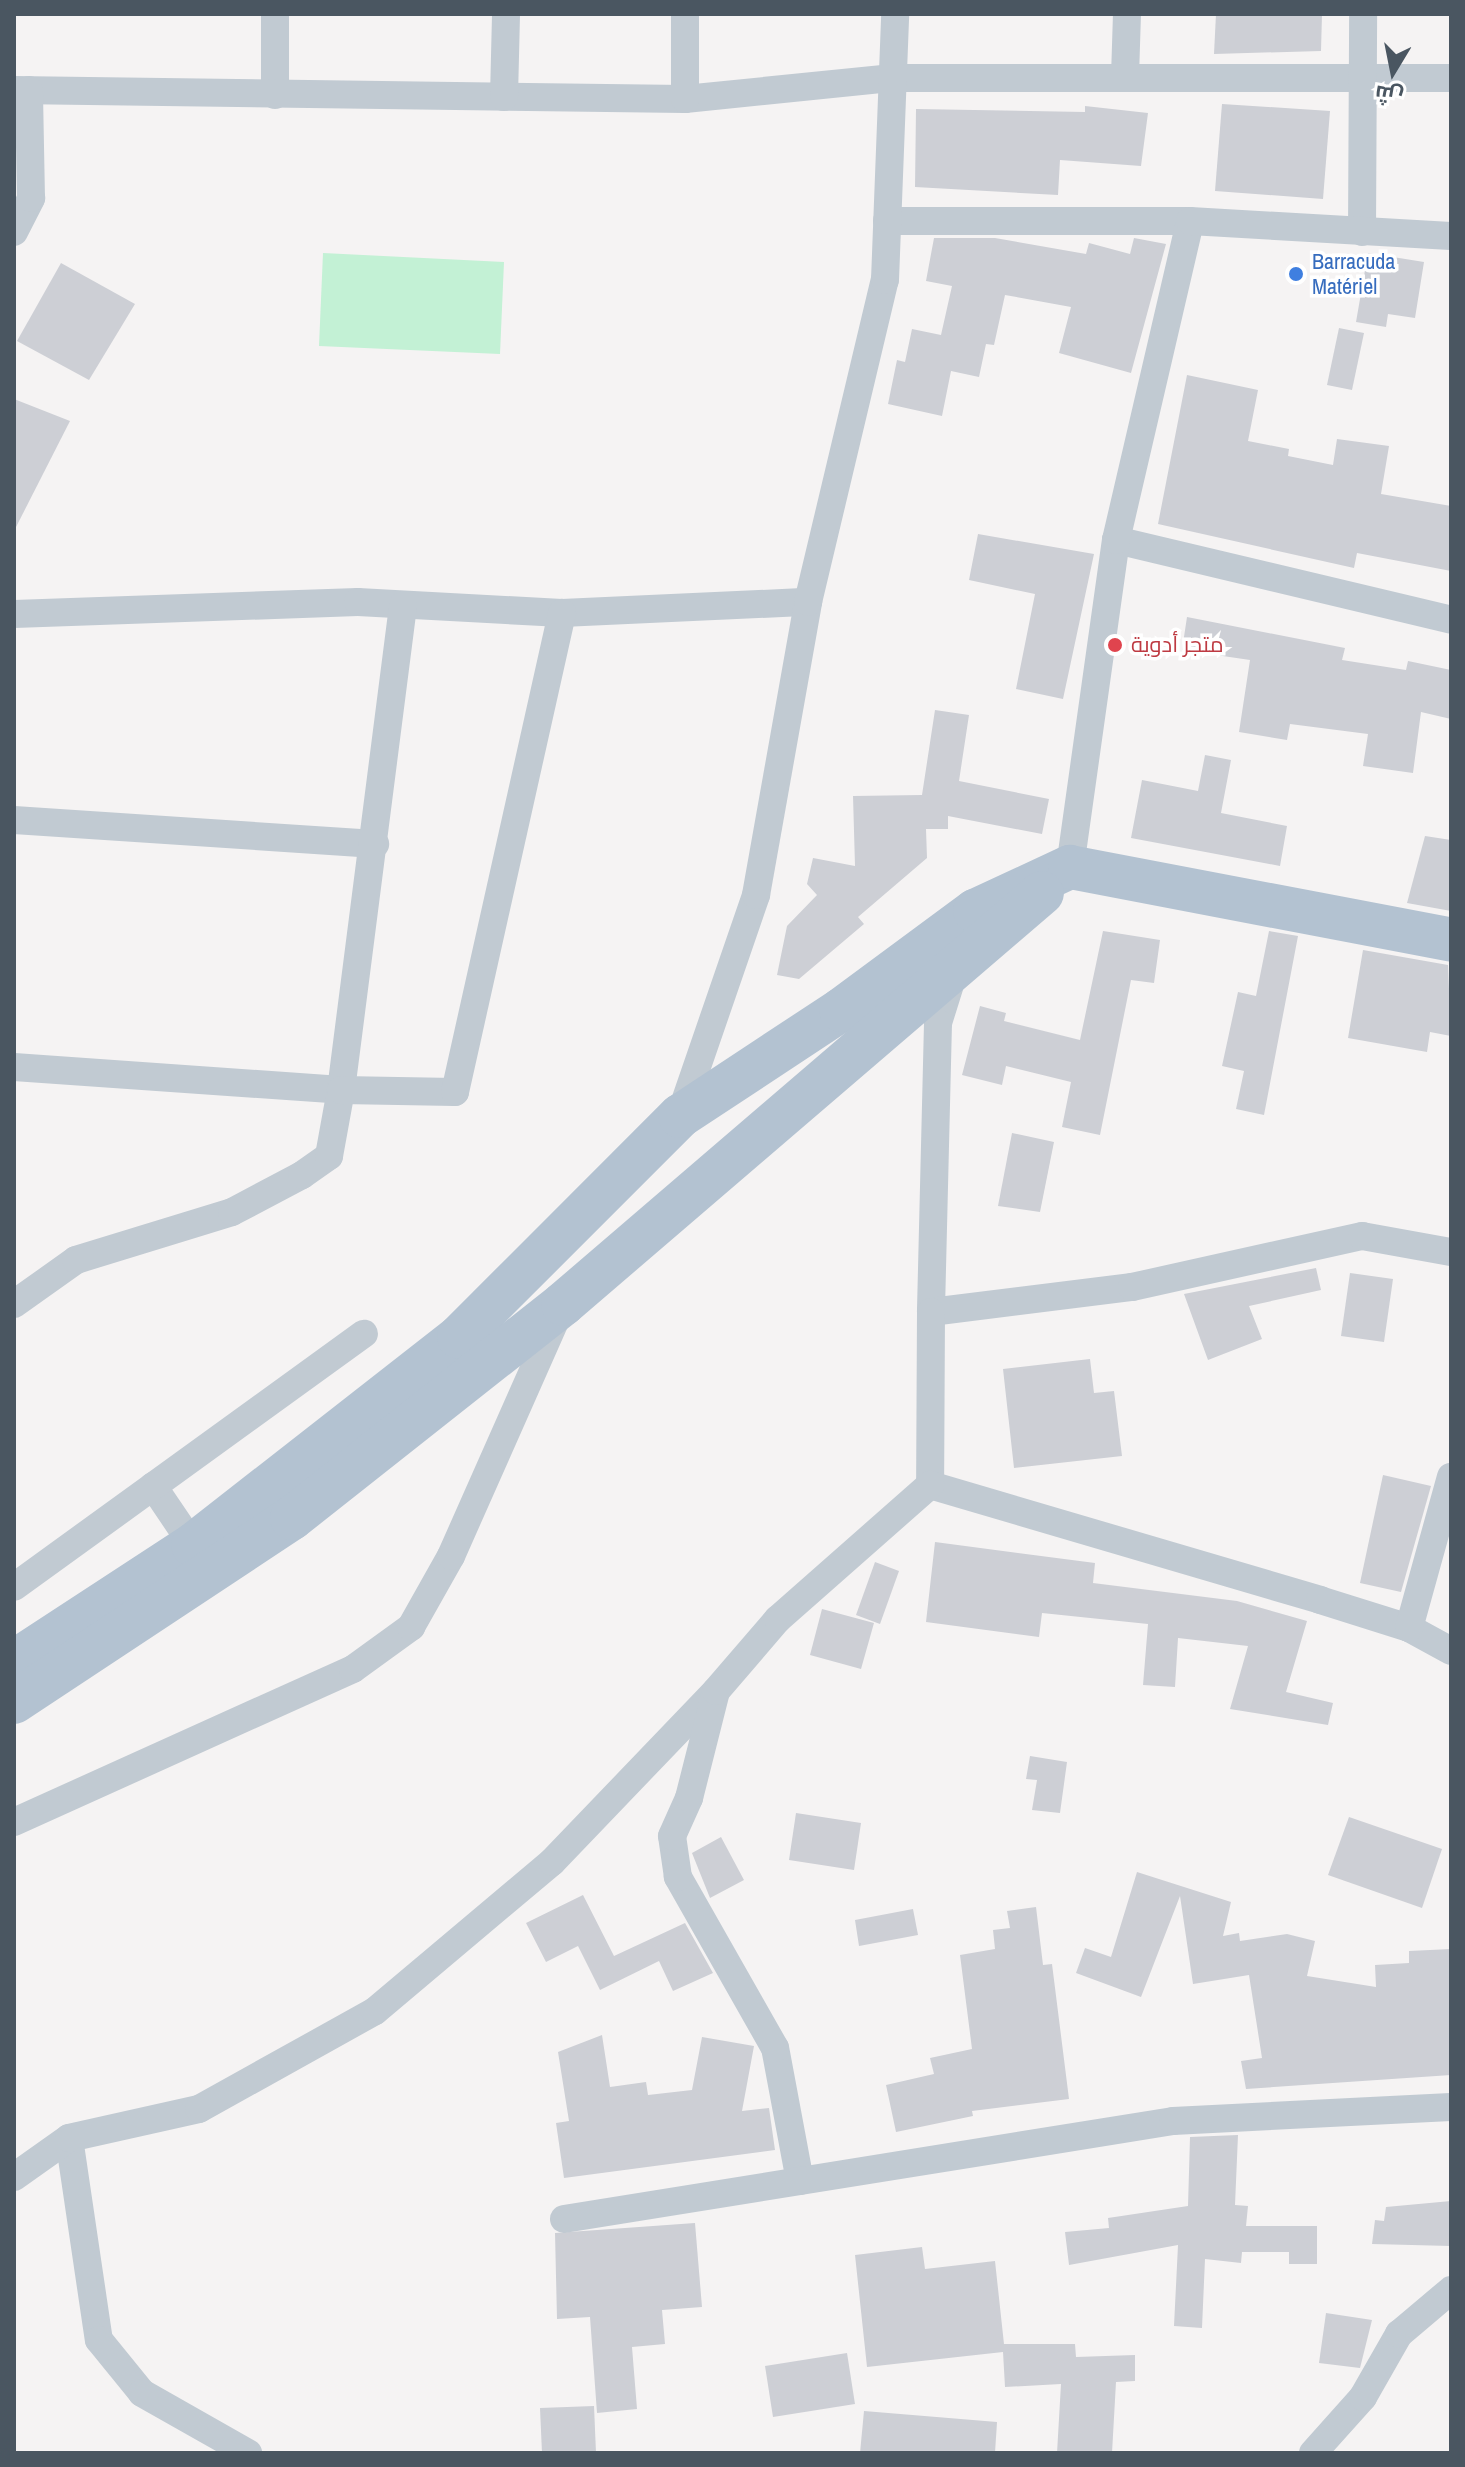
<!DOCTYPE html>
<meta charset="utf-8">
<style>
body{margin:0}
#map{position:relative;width:1465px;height:2467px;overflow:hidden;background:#f5f3f3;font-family:"Archivo Narrow",Cairo,sans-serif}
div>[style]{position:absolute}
.green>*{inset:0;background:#c3f1d5}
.building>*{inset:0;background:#cdcfd5}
.street>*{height:28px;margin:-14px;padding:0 14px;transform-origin:14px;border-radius:14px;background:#c1cad2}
.primary>*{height:44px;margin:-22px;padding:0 22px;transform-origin:22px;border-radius:22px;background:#b3c2d1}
.dots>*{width:22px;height:22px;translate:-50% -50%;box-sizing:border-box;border:4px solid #fff;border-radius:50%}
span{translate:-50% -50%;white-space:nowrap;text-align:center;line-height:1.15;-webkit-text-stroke:7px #fff;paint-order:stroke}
.shop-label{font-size:22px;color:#366cbe}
.left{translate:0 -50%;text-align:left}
.health-label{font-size:22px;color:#be3a42}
.frame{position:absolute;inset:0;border:16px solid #4a5661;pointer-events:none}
.north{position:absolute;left:1353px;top:32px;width:80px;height:80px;-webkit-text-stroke:6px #fff;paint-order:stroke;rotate:190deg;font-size:22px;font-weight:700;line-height:32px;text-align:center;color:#4a5661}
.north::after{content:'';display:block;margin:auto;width:28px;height:36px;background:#4a5661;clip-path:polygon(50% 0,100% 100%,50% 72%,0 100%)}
</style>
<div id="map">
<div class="green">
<div style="clip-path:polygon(323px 253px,504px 262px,500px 354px,319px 346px)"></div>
</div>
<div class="building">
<div style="clip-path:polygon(1216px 14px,1322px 14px,1321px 51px,1214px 54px)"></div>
<div style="clip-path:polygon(1222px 104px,1330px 111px,1323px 199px,1215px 191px)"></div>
<div style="clip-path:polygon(1085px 106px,1148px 113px,1141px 166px,1060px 160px,1058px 195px,915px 187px,916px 109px,1085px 112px)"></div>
<div style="clip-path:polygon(934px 238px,995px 238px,1086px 254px,1089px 243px,1130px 254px,1134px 238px,1166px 244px,1131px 373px,1059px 353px,1071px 307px,1005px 295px,994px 345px,986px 344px,979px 377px,951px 371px,942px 416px,888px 404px,897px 360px,905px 362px,912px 329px,941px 335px,952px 286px,926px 281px)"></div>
<div style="clip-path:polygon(1368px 253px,1424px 262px,1415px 318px,1388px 314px,1386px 327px,1356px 322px)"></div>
<div style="clip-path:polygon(61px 263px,135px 304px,89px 380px,17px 341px)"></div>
<div style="clip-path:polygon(1339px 328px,1364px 333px,1352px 390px,1327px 385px)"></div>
<div style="clip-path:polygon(1187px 375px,1258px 390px,1248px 441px,1289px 449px,1288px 456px,1333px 465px,1337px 439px,1389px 446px,1381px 494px,1451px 506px,1451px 571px,1357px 553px,1354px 568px,1158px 524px)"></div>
<div style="clip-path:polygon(14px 399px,70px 421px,14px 531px)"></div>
<div style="clip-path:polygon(978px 534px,1094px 554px,1063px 699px,1016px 689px,1035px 594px,969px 580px)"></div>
<div style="clip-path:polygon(1187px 617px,1345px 648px,1342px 660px,1406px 670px,1408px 661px,1451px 670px,1451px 719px,1421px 712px,1413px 773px,1363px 766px,1368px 734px,1290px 724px,1287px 740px,1239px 732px,1250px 660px,1182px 650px)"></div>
<div style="clip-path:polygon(935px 710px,969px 715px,959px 781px,1049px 799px,1042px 834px,948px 816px,948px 829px,926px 829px,927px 858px,858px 917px,864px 924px,799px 979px,777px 975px,787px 926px,817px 895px,807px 884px,813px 858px,855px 866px,853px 796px,922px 795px)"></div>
<div style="clip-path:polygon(1205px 755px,1231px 760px,1221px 813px,1287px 826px,1280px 866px,1131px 838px,1142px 780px,1198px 791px)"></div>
<div style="clip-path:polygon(1425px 836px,1451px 840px,1451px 911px,1407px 903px)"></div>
<div style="clip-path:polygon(1103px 931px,1160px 940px,1154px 983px,1131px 980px,1100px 1135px,1062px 1127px,1071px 1082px,1006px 1066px,1002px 1085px,962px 1075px,980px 1006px,1006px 1013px,1004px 1021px,1080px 1040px)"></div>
<div style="clip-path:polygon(1269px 931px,1298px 936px,1264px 1115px,1236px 1109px,1244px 1071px,1222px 1066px,1238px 992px,1256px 996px)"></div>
<div style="clip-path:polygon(1363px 950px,1448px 965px,1451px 1036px,1430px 1032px,1427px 1052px,1348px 1038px)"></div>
<div style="clip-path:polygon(1012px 1133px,1054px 1142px,1040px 1212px,998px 1206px)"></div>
<div style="clip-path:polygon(1316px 1268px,1321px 1290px,1249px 1306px,1262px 1339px,1208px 1360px,1184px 1294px)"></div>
<div style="clip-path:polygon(1350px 1273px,1393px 1279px,1384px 1342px,1341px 1336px)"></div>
<div style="clip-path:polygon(1090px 1359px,1094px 1393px,1114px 1391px,1122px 1456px,1014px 1468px,1003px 1369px)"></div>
<div style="clip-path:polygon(1383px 1475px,1431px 1486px,1401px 1592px,1360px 1583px)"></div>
<div style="clip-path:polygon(935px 1542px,1095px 1563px,1093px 1583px,1237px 1601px,1307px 1621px,1286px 1692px,1333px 1703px,1328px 1725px,1230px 1709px,1248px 1646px,1178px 1638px,1175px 1687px,1143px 1685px,1148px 1624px,1042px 1613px,1039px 1637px,926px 1622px)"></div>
<div style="clip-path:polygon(875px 1562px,899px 1571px,880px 1624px,856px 1615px)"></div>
<div style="clip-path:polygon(822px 1609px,874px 1623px,861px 1669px,810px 1655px)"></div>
<div style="clip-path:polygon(1030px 1756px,1067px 1762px,1060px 1813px,1032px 1810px,1037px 1780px,1026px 1779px)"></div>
<div style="clip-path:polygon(796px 1813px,861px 1823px,854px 1870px,789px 1860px)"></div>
<div style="clip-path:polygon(1349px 1817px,1442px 1849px,1422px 1908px,1328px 1875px)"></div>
<div style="clip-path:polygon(721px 1837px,744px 1880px,710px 1898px,692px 1853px)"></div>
<div style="clip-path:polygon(1137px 1872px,1231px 1902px,1223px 1936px,1239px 1933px,1240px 1941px,1287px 1934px,1315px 1941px,1307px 1976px,1376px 1987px,1375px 1965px,1409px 1963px,1409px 1951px,1451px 1949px,1451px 2075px,1246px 2089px,1241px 2061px,1262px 2058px,1249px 1975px,1193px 1984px,1180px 1896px,1141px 1997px,1076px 1973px,1085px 1948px,1111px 1957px)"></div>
<div style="clip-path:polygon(583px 1895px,614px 1956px,685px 1923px,713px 1973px,673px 1991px,659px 1961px,600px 1990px,578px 1946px,546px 1962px,526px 1923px)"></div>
<div style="clip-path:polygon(1036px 1907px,1043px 1965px,1052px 1964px,1069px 2099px,972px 2111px,973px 2116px,896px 2132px,886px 2085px,934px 2074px,930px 2058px,972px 2049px,960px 1955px,995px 1949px,993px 1930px,1010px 1928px,1007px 1911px)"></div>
<div style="clip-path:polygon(913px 1909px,918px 1935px,859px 1946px,855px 1920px)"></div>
<div style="clip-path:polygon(602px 2035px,610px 2087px,646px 2082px,648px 2095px,692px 2090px,702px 2037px,754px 2046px,742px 2111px,769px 2108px,775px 2150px,564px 2178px,556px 2123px,569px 2121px,558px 2052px)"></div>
<div style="clip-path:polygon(1238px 2135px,1235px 2205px,1248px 2206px,1246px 2226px,1317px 2226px,1317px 2264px,1289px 2264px,1289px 2252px,1242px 2252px,1241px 2263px,1205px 2259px,1202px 2328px,1174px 2326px,1178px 2245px,1069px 2265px,1065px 2232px,1109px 2228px,1108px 2218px,1188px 2206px,1190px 2137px)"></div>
<div style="clip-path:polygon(1451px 2201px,1451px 2246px,1372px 2244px,1375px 2220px,1384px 2221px,1386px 2207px)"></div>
<div style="clip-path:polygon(695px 2223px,702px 2307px,662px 2310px,665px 2344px,632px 2347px,637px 2409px,597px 2413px,590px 2317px,557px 2319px,555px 2233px)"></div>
<div style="clip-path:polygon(922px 2247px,925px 2269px,995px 2261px,1004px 2344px,1075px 2344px,1076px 2357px,1135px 2355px,1135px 2381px,1116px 2382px,1112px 2453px,1057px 2453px,1061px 2384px,1005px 2387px,1003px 2352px,867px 2367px,855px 2255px)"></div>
<div style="clip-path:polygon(1326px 2313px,1372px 2320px,1360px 2368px,1319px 2363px)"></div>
<div style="clip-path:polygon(847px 2353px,855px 2404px,773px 2417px,765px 2366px)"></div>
<div style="clip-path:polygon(594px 2406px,596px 2453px,542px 2453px,540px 2408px)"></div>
<div style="clip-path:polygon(864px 2411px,997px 2422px,995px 2453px,860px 2453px)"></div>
</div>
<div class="street">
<div style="left:275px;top:14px;width:81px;rotate:90deg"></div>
<div style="left:1125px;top:77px;width:63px;rotate:-88.2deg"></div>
<div style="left:14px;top:90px;width:671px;rotate:0.77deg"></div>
<div style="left:685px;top:99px;width:209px;rotate:-5.8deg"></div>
<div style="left:893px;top:78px;width:558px"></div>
<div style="left:504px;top:97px;width:83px;rotate:-88.6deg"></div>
<div style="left:685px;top:99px;width:85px;rotate:-90deg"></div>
<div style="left:887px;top:221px;width:303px"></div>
<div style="left:14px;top:232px;width:38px;rotate:-63deg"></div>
<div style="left:31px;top:198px;width:108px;rotate:-91.1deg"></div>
<div style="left:1362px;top:232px;width:218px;rotate:-89.7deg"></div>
<div style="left:1116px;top:540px;width:344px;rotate:13.4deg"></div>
<div style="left:14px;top:614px;width:344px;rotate:-2deg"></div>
<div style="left:358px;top:602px;width:204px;rotate:3.1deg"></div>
<div style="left:562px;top:613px;width:246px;rotate:-2.6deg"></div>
<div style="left:14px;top:820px;width:362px;rotate:3.8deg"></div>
<div style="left:1070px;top:867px;width:330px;rotate:-82deg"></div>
<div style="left:1116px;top:540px;width:327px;rotate:-76.9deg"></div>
<div style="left:1190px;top:221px;width:261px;rotate:3.3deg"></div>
<div style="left:953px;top:975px;width:50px;rotate:107.4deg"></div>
<div style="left:938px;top:1023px;width:289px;rotate:91.4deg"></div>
<div style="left:931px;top:1312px;width:203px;rotate:-7.1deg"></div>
<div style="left:1132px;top:1287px;width:236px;rotate:-12.5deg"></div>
<div style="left:1362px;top:1236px;width:90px;rotate:10.2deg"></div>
<div style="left:14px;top:1067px;width:328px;rotate:4deg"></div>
<div style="left:341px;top:1090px;width:489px;rotate:-82.7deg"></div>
<div style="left:680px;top:1116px;width:234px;rotate:-71deg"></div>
<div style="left:756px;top:895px;width:298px;rotate:-79.9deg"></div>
<div style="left:808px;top:602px;width:331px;rotate:-76.6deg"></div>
<div style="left:885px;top:280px;width:266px;rotate:-87.8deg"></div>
<div style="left:14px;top:1304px;width:76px;rotate:-35.4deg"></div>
<div style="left:76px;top:1260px;width:163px;rotate:-17.1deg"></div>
<div style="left:232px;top:1212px;width:79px;rotate:-27.9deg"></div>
<div style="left:302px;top:1175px;width:33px;rotate:-35deg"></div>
<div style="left:329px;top:1156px;width:67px;rotate:-79.7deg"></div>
<div style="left:341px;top:1090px;width:114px;rotate:1deg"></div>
<div style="left:455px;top:1092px;width:491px;rotate:-77.4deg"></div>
<div style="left:931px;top:1312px;width:173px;rotate:90.3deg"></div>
<div style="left:930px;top:1485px;width:407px;rotate:16.4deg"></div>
<div style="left:1320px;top:1600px;width:93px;rotate:17.5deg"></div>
<div style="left:1409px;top:1628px;width:48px;rotate:28.7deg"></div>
<div style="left:153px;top:1486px;width:71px;rotate:55.9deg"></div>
<div style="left:14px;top:1587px;width:432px;rotate:-35.9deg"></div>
<div style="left:1409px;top:1628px;width:157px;rotate:-74.5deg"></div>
<div style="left:14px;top:1822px;width:372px;rotate:-24.3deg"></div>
<div style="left:353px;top:1669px;width:72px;rotate:-35.9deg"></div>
<div style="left:411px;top:1627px;width:81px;rotate:-60.6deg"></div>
<div style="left:451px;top:1556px;width:261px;rotate:-66.1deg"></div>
<div style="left:69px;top:2138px;width:204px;rotate:81.6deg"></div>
<div style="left:99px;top:2340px;width:68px;rotate:50.9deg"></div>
<div style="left:142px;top:2393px;width:122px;rotate:29.5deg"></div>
<div style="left:14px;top:2177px;width:67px;rotate:-35.3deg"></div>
<div style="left:69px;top:2138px;width:133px;rotate:-12.6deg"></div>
<div style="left:199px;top:2109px;width:201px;rotate:-29.1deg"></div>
<div style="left:375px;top:2011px;width:231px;rotate:-40.1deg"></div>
<div style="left:552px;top:1862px;width:237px;rotate:-46.2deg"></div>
<div style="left:800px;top:2181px;width:135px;rotate:-100.6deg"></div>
<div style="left:775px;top:2048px;width:197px;rotate:-119.6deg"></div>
<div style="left:678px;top:1877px;width:41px;rotate:-98.3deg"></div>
<div style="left:672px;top:1836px;width:42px;rotate:-65.9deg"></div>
<div style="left:689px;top:1798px;width:110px;rotate:-75.8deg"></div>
<div style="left:716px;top:1691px;width:95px;rotate:-49.3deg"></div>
<div style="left:778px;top:1619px;width:203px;rotate:-41.4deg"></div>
<div style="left:564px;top:2219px;width:617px;rotate:-9.14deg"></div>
<div style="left:1173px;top:2121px;width:278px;rotate:-2.9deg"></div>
<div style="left:1313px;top:2453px;width:75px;rotate:-48.2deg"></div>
<div style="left:1363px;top:2397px;width:73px;rotate:-60.3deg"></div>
<div style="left:1399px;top:2334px;width:68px;rotate:-40.2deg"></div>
</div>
<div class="primary">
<div style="left:14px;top:1662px;width:214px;rotate:-33.2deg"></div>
<div style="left:193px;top:1545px;width:338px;rotate:-38deg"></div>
<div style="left:459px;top:1337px;width:313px;rotate:-45deg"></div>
<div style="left:680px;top:1116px;width:193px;rotate:-33.4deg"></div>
<div style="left:841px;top:1010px;width:167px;rotate:-36.5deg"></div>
<div style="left:975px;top:911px;width:105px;rotate:-24.9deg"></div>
<div style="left:1070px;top:867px;width:388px;rotate:10.8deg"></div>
<div style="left:14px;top:1702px;width:333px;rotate:-33.5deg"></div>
<div style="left:292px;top:1518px;width:345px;rotate:-38.3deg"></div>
<div style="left:563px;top:1304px;width:631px;rotate:-40.63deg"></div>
</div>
<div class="dots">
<div style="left:1296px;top:274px;background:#3f7fe0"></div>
<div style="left:1115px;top:645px;background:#e0444e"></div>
</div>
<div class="shop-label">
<span class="left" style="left:1312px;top:274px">Barracuda<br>Matériel</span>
</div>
<div class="health-label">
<span class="left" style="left:1131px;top:645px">متجر أدوية</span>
</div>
<div class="frame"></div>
<div class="north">ش</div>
</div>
